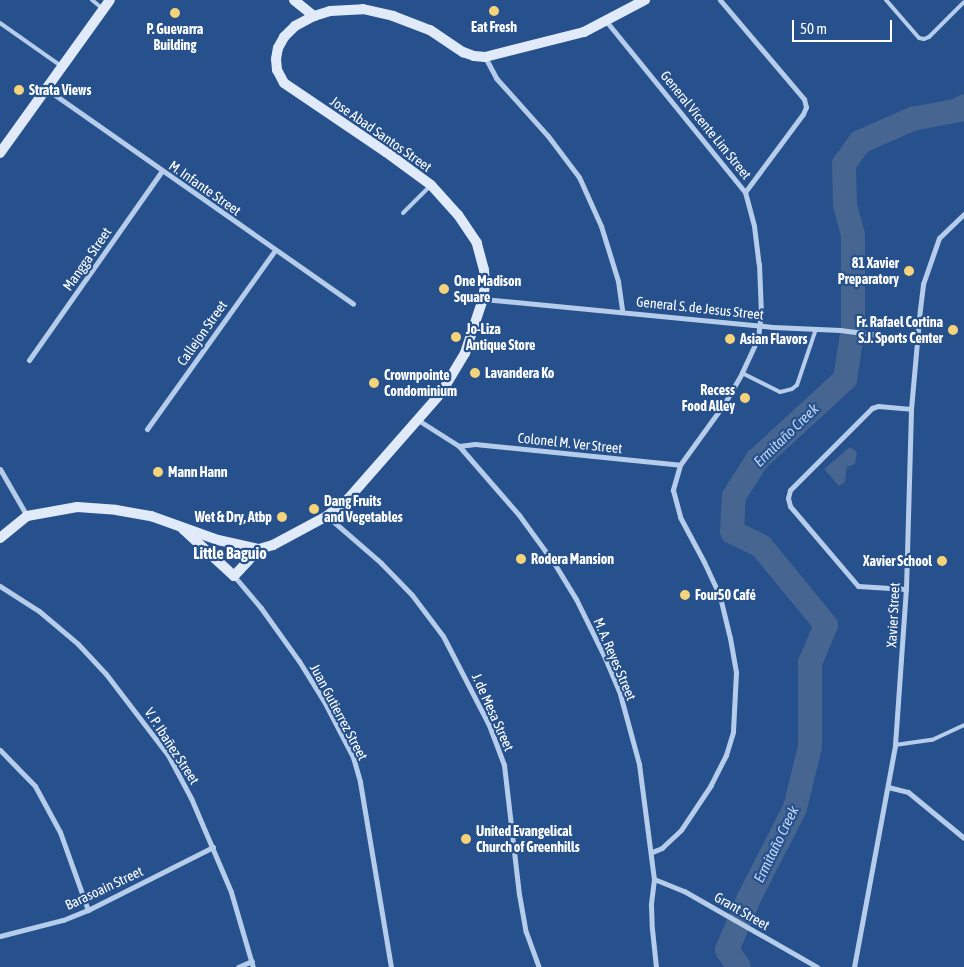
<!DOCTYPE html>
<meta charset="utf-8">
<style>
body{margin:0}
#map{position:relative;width:964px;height:967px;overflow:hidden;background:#26518d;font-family:"Asap Condensed",sans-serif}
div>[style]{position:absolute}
.water>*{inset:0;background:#466590}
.river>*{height:24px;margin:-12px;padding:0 12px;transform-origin:12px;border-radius:12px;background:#466590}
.lane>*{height:4px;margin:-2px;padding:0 2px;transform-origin:2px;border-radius:2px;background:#b5cdeb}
.street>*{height:5px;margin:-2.5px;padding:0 2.5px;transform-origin:2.5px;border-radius:2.5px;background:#b5cdeb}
.secondary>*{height:10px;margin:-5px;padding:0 5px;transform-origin:5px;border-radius:5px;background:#e0eaf9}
.dots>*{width:14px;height:14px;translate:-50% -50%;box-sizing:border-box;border:2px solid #26518d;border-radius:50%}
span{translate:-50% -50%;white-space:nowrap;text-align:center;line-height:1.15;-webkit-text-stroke:4.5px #26518d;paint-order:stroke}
.poi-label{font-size:14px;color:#fff;font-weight:700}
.left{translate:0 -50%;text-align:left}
.right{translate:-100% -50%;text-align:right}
.street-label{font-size:14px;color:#fff}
.water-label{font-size:15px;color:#c1d7f2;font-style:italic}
.quarter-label{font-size:16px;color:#fff;font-weight:700}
.scale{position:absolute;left:792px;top:20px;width:100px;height:22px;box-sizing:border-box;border:2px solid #fff;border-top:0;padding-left:6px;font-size:15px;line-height:18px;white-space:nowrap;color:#fff;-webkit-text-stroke:4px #26518d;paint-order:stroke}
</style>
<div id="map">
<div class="water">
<div style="clip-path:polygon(850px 447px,857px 452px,855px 464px,847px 467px,845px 482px,839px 486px,824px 469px)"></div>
</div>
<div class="river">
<div style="left:739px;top:967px;width:21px;rotate:-125deg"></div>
<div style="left:727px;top:950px;width:56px;rotate:-67.1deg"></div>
<div style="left:749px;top:898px;width:101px;rotate:-62.9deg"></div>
<div style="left:795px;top:808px;width:63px;rotate:-76.2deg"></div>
<div style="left:810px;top:747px;width:84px;rotate:-90deg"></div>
<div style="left:810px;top:663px;width:41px;rotate:-67.2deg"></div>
<div style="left:826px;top:625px;width:102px;rotate:-129.4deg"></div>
<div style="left:761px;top:546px;width:32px;rotate:-154deg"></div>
<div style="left:732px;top:532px;width:36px;rotate:-87deg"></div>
<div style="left:734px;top:496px;width:43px;rotate:-57.4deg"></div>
<div style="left:757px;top:460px;width:120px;rotate:-42.6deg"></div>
<div style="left:845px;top:379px;width:52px;rotate:-81.1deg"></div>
<div style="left:853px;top:328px;width:93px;rotate:-90deg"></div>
<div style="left:853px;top:235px;width:30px;rotate:-105deg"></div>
<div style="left:845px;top:206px;width:42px;rotate:-91.4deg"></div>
<div style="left:844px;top:164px;width:27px;rotate:-54deg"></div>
<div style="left:860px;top:142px;width:57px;rotate:-23.9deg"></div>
<div style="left:912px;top:119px;width:48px;rotate:-10.8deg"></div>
<div style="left:959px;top:110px;width:6px;rotate:-39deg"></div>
</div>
<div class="lane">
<div style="left:92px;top:0;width:13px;rotate:39deg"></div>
<div style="left:886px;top:0;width:50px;rotate:49deg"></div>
<div style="left:919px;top:38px;width:5px;rotate:11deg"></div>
<div style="left:924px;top:39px;width:5px;rotate:-22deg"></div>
<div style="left:929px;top:37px;width:49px;rotate:-45deg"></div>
<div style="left:0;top:23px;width:75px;rotate:35.2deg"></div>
<div style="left:403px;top:213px;width:40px;rotate:-45deg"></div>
<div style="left:742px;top:373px;width:42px;rotate:26.6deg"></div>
<div style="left:780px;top:392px;width:12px;rotate:-14deg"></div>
<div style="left:792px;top:389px;width:6px;rotate:-39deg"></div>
<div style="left:797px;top:385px;width:59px;rotate:-71.3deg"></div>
<div style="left:895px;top:745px;width:37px;rotate:-8deg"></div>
<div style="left:932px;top:740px;width:35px;rotate:-25deg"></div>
</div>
<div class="street">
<div style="left:720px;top:0;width:130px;rotate:49.7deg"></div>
<div style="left:804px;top:99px;width:8px;rotate:76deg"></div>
<div style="left:806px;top:107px;width:8px;rotate:113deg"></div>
<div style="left:803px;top:114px;width:97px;rotate:126.6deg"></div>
<div style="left:606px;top:21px;width:220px;rotate:50.9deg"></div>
<div style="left:745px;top:192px;width:35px;rotate:75deg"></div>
<div style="left:754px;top:226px;width:38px;rotate:83deg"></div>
<div style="left:759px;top:264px;width:49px;rotate:87.7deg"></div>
<div style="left:761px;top:313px;width:25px;rotate:97deg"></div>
<div style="left:758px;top:338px;width:38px;rotate:115deg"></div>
<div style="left:742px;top:373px;width:36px;rotate:120deg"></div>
<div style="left:724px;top:404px;width:75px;rotate:125.8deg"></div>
<div style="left:680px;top:465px;width:26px;rotate:106deg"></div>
<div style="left:673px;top:490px;width:28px;rotate:75deg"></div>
<div style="left:680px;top:517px;width:51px;rotate:61.9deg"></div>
<div style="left:704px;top:562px;width:38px;rotate:65deg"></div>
<div style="left:720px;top:597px;width:42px;rotate:76.3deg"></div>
<div style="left:730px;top:638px;width:35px;rotate:80deg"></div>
<div style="left:736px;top:672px;width:60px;rotate:92.9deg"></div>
<div style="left:733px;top:732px;width:24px;rotate:107deg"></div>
<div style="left:726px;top:755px;width:34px;rotate:117deg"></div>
<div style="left:711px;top:785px;width:54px;rotate:123.7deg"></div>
<div style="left:681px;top:830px;width:26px;rotate:137deg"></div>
<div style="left:662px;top:848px;width:11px;rotate:158deg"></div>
<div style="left:485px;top:57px;width:24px;rotate:62deg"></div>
<div style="left:496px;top:78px;width:78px;rotate:48.1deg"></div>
<div style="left:548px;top:136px;width:51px;rotate:52.9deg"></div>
<div style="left:579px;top:177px;width:54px;rotate:65.8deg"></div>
<div style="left:601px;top:226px;width:58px;rotate:72.8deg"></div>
<div style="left:618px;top:281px;width:30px;rotate:82deg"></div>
<div style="left:45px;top:88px;width:376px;rotate:35deg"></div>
<div style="left:483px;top:299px;width:291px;rotate:5.5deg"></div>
<div style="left:773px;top:327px;width:67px;rotate:2.6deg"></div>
<div style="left:840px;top:330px;width:77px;rotate:7.5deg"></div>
<div style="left:29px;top:360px;width:231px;rotate:-54.9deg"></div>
<div style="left:418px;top:420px;width:49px;rotate:32.4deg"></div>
<div style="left:459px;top:446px;width:91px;rotate:49deg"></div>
<div style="left:519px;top:515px;width:59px;rotate:53.9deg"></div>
<div style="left:554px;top:563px;width:42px;rotate:58.6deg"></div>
<div style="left:576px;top:599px;width:66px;rotate:63.8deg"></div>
<div style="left:605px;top:658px;width:39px;rotate:67deg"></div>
<div style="left:620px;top:694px;width:73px;rotate:74.8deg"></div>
<div style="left:639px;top:764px;width:116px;rotate:82.6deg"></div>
<div style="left:654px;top:879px;width:26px;rotate:97deg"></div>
<div style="left:651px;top:905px;width:24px;rotate:88deg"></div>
<div style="left:652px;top:929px;width:38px;rotate:84deg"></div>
<div style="left:147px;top:429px;width:220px;rotate:-54.4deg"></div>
<div style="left:459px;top:446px;width:16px;rotate:-7deg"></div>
<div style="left:475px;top:444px;width:206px;rotate:5.8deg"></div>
<div style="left:0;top:469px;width:54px;rotate:60.1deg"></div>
<div style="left:327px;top:516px;width:72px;rotate:41deg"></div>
<div style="left:381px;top:563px;width:45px;rotate:45.9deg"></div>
<div style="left:412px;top:595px;width:51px;rotate:52.9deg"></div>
<div style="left:443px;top:636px;width:100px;rotate:62.7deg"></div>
<div style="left:489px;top:725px;width:43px;rotate:69.4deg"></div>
<div style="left:504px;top:765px;width:130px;rotate:83.4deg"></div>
<div style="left:519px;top:894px;width:39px;rotate:80deg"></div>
<div style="left:526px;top:932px;width:37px;rotate:70deg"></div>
<div style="left:234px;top:576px;width:42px;rotate:49.8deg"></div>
<div style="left:261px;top:608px;width:65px;rotate:54.4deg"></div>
<div style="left:299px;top:661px;width:49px;rotate:58.2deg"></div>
<div style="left:325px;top:703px;width:61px;rotate:62.6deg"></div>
<div style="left:353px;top:757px;width:26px;rotate:74deg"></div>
<div style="left:360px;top:782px;width:188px;rotate:80.5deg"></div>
<div style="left:0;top:586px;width:46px;rotate:32.7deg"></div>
<div style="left:39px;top:611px;width:51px;rotate:40.2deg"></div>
<div style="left:78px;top:644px;width:41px;rotate:47deg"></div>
<div style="left:106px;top:674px;width:102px;rotate:52.6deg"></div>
<div style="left:168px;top:755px;width:49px;rotate:61.9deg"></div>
<div style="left:191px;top:798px;width:102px;rotate:66.9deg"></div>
<div style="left:231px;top:892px;width:78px;rotate:73.7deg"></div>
<div style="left:906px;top:589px;width:48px;rotate:-176.4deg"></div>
<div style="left:858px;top:586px;width:105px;rotate:-130.4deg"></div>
<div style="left:790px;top:506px;width:8px;rotate:-104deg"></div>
<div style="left:788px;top:498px;width:8px;rotate:-76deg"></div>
<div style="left:790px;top:490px;width:116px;rotate:-45deg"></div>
<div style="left:872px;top:408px;width:6px;rotate:-18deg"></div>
<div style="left:878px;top:406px;width:33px;rotate:5deg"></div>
<div style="left:0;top:750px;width:50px;rotate:45.8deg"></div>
<div style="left:35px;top:786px;width:52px;rotate:61.5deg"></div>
<div style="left:60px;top:832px;width:83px;rotate:70.3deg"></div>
<div style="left:888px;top:787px;width:21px;rotate:14deg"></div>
<div style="left:908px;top:792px;width:72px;rotate:39.4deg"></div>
<div style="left:654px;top:879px;width:32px;rotate:22deg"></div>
<div style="left:684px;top:891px;width:153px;rotate:29.7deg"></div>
<div style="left:0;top:936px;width:65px;rotate:-14.3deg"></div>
<div style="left:63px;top:920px;width:27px;rotate:-22deg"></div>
<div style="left:88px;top:910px;width:140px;rotate:-26.7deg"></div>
<div style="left:238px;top:967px;width:15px;rotate:-23deg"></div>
<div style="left:854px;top:967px;width:226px;rotate:-79.5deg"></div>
<div style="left:895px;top:745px;width:156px;rotate:-86deg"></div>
<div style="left:906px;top:589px;width:180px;rotate:-88.4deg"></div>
<div style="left:911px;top:409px;width:100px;rotate:-84.9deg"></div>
<div style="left:920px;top:309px;width:25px;rotate:-83deg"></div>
<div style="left:923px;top:284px;width:49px;rotate:-70.8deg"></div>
<div style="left:939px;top:238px;width:35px;rotate:-44deg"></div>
</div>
<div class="secondary">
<div style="left:294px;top:0;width:26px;rotate:39deg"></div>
<div style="left:0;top:153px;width:188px;rotate:-54.3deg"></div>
<div style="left:183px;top:529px;width:69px;rotate:42.7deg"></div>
<div style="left:234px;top:576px;width:37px;rotate:-47deg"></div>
<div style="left:259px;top:549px;width:15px;rotate:-16deg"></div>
<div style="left:273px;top:545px;width:61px;rotate:-28.2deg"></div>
<div style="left:327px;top:516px;width:27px;rotate:-39deg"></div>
<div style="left:348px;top:499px;width:141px;rotate:-48.7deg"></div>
<div style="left:441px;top:393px;width:47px;rotate:-59deg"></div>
<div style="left:465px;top:353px;width:57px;rotate:-71.6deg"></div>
<div style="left:483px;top:299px;width:15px;rotate:-82deg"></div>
<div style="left:485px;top:284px;width:14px;rotate:-94deg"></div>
<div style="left:484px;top:270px;width:28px;rotate:-105deg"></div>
<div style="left:477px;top:243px;width:34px;rotate:-124deg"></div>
<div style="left:458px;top:215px;width:40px;rotate:-132deg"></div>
<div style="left:431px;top:185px;width:56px;rotate:-143.7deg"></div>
<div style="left:386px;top:152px;width:123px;rotate:-145.9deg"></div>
<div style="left:284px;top:83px;width:15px;rotate:-118deg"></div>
<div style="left:277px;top:70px;width:11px;rotate:-95deg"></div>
<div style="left:276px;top:59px;width:11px;rotate:-80deg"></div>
<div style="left:278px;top:48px;width:13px;rotate:-61deg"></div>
<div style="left:284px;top:37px;width:16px;rotate:-45deg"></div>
<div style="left:295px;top:26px;width:21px;rotate:-28deg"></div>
<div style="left:314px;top:16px;width:17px;rotate:-17deg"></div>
<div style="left:330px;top:11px;width:33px;rotate:-3deg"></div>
<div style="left:363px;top:9px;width:31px;rotate:13deg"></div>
<div style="left:393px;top:16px;width:40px;rotate:21deg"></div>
<div style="left:430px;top:30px;width:40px;rotate:34deg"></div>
<div style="left:463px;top:52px;width:12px;rotate:20deg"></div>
<div style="left:474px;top:56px;width:11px;rotate:5deg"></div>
<div style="left:485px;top:57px;width:102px;rotate:-14.2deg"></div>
<div style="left:584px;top:32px;width:69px;rotate:-27.7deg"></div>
<div style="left:0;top:538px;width:35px;rotate:-39deg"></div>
<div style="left:27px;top:516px;width:51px;rotate:-10.2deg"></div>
<div style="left:77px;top:507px;width:39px;rotate:4deg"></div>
<div style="left:116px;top:510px;width:36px;rotate:10deg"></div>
<div style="left:151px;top:516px;width:71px;rotate:19.7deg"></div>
<div style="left:218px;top:540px;width:42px;rotate:12.4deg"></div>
</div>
<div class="dots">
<div style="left:494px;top:11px;background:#f4d37a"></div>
<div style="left:175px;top:13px;background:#f4d37a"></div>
<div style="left:19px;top:90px;background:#f4d37a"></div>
<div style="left:909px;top:271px;background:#f4d37a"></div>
<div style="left:444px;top:289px;background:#f4d37a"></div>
<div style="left:953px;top:330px;background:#f4d37a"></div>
<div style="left:456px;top:337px;background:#f4d37a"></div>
<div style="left:730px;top:339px;background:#f4d37a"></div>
<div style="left:475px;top:373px;background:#f4d37a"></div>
<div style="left:374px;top:383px;background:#f4d37a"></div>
<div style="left:745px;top:398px;background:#f4d37a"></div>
<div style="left:158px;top:472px;background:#f4d37a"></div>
<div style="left:314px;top:509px;background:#f4d37a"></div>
<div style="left:282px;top:517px;background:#f4d37a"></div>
<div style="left:521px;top:559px;background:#f4d37a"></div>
<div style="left:942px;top:561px;background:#f4d37a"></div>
<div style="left:685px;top:595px;background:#f4d37a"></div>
<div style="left:466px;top:839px;background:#f4d37a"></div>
</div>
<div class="poi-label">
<span style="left:494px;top:27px">Eat Fresh</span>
<span style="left:175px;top:37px">P. Guevarra<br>Building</span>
<span class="left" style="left:29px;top:90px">Strata Views</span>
<span class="right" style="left:899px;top:271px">81 Xavier<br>Preparatory</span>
<span class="left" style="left:454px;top:289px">One Madison<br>Square</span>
<span class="right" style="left:943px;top:330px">Fr. Rafael Cortina<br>S.J. Sports Center</span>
<span class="left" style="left:466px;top:337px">Jo-Liza<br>Antique Store</span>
<span class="left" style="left:740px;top:339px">Asian Flavors</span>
<span class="left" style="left:485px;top:373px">Lavandera Ko</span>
<span class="left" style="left:384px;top:383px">Crownpointe<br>Condominium</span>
<span class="right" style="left:735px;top:398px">Recess<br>Food Alley</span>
<span class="left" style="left:168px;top:472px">Mann Hann</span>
<span class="left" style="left:324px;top:509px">Dang Fruits<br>and Vegetables</span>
<span class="right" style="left:272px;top:517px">Wet &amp; Dry, Atbp</span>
<span class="left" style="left:531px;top:559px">Rodera Mansion</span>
<span class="right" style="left:932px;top:561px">Xavier School</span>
<span class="left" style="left:695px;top:595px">Four50 Café</span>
<span class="left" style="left:476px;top:839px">United Evangelical<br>Church of Greenhills</span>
</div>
<div class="street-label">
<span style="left:706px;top:125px;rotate:51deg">General Vicente Lim Street</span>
<span style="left:381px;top:134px;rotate:35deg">Jose Abad Santos Street</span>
<span style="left:205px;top:188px;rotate:35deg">M. Infante Street</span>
<span style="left:87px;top:259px;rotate:-55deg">Mangga Street</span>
<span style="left:700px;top:308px;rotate:6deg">General S. de Jesus Street</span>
<span style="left:202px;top:333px;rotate:-55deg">Callejon Street</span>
<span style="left:570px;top:443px;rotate:6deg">Colonel M. Ver Street</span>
<span style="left:893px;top:615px;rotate:-87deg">Xavier Street</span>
<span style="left:615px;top:659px;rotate:67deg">M. A. Reyes Street</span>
<span style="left:339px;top:712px;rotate:62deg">Juan Gutierrez Street</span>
<span style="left:493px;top:712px;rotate:66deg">J. de Mesa Street</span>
<span style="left:172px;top:746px;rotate:57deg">V. P. Ibañez Street</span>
<span style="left:104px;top:888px;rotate:-25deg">Barasoain Street</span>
<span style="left:742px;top:911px;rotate:30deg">Grant Street</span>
</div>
<div class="water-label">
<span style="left:786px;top:435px;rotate:-44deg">Ermitaño Creek</span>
<span style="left:776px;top:844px;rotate:-64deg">Ermitaño Creek</span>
</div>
<div class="quarter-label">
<span style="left:230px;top:553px">Little Baguio</span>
</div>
<div class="scale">50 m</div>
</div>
